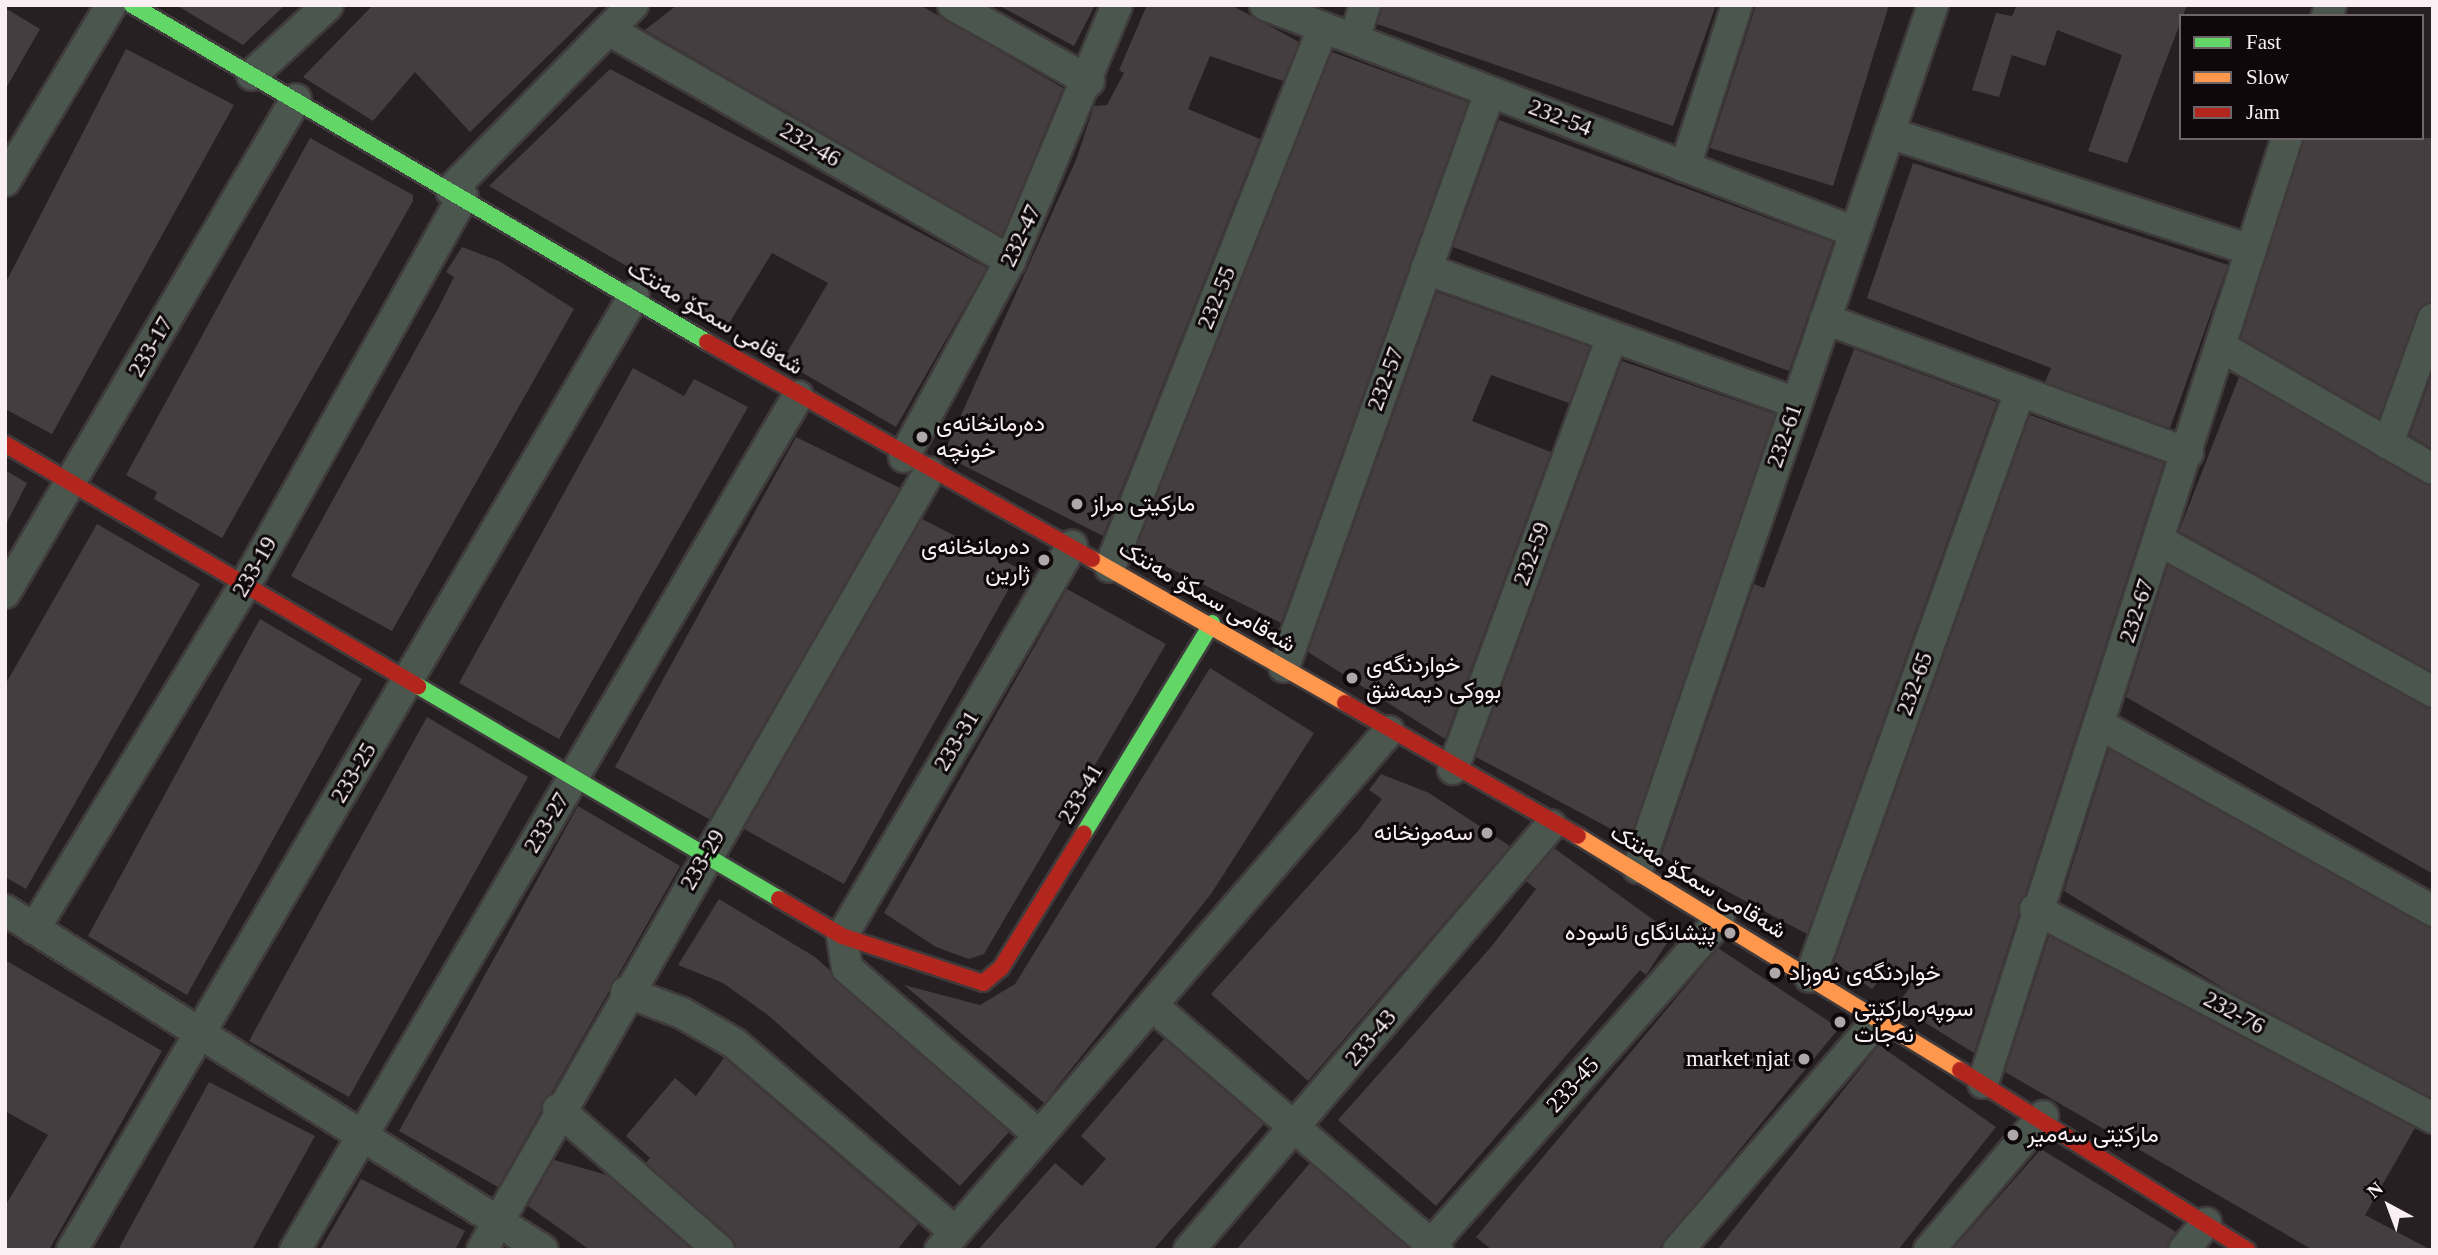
<!DOCTYPE html>
<meta charset="utf-8">
<style>
body{margin:0}
#map{position:relative;width:2438px;height:1255px;overflow:hidden;background:#262023;font-family:"Times New Roman",Vazirmatn,serif}
div>[style]{position:absolute}
.building>*{inset:0;background:#453e41}
.roads{filter:drop-shadow(2px 0 #3f3a3c) drop-shadow(-2px 0 #3f3a3c) drop-shadow(0 2px #3f3a3c) drop-shadow(0 -2px #3f3a3c)}
.street>*{height:30px;margin:-15px;padding:0 15px;transform-origin:15px;border-radius:15px;background:#4b564f}
.fast>*{height:16px;margin:-8px;padding:0 8px;transform-origin:8px;border-radius:8px;background:#63d668}
.slow>*{height:16px;margin:-8px;padding:0 8px;transform-origin:8px;border-radius:8px;background:#ff974d}
.jam>*{height:16px;margin:-8px;padding:0 8px;transform-origin:8px;border-radius:8px;background:#b3261e}
.dots>*{width:19px;height:19px;translate:-50% -50%;box-sizing:border-box;border:4px solid #0f080b;border-radius:50%}
span{translate:-50% -50%;white-space:nowrap;text-align:center;line-height:1.15;-webkit-text-stroke:6px #0f080b;paint-order:stroke}
.street-label{font-size:23px;color:#faf0f4}
.poi-label{font-size:23px;color:#faf0f4}
.left{translate:0 -50%;text-align:left}
.right{translate:-100% -50%;text-align:right}
.frame{position:absolute;inset:0;border:7px solid #faf0f4;pointer-events:none}
.legend{position:absolute;left:2179px;top:14px;width:245px;height:126px;box-sizing:border-box;background:#0f080b;border:2px solid #6d6568;margin:0;padding:9px 12px;list-style:none;font-size:21px;color:#faf0f4}
.legend li{display:flex;align-items:center;gap:14px;height:35px}
.legend b{width:35px;border:2px solid #6d6568}
.north{position:absolute;left:2354px;top:1171px;width:70px;height:70px;-webkit-text-stroke:5px #0f080b;paint-order:stroke;rotate:319deg;font-size:19px;font-weight:700;line-height:28px;text-align:center;color:#faf0f4}
.north::after{content:'';display:block;margin:auto;width:24px;height:32px;background:#faf0f4;clip-path:polygon(50% 0,100% 100%,50% 72%,0 100%)}
</style>
<div id="map">
<div class="building">
<div style="clip-path:polygon(176px 5px,285px 5px,243px 45px)"></div>
<div style="clip-path:polygon(373px 5px,600px 5px,470px 132px,415px 72px,373px 121px,303px 77px)"></div>
<div style="clip-path:polygon(677px 5px,920px 5px,1063px 88px,1002px 236px,645px 30px)"></div>
<div style="clip-path:polygon(998px 5px,1095px 5px,1074px 46px)"></div>
<div style="clip-path:polygon(1147px 5px,1231px 5px,1299px 42px,1283px 81px,1210px 56px,1188px 109px,1260px 139px,1103px 536px,943px 455px,1076px 160px,1094px 106px,1107px 105px,1124px 73px,1119px 70px)"></div>
<div style="clip-path:polygon(1382px 5px,1716px 5px,1673px 126px,1377px 24px)"></div>
<div style="clip-path:polygon(1756px 5px,1889px 5px,1833px 186px,1710px 148px)"></div>
<div style="clip-path:polygon(2017px 5px,2187px 5px,2127px 163px,2088px 151px,2122px 55px,2057px 30px,2045px 66px,2012px 55px,1999px 97px,1972px 90px,1996px 13px,2012px 16px)"></div>
<div style="clip-path:polygon(5px 8px,40px 29px,5px 90px)"></div>
<div style="clip-path:polygon(126px 49px,234px 105px,52px 434px,5px 409px,5px 284px)"></div>
<div style="clip-path:polygon(1332px 52px,1468px 102px,1281px 623px,1135px 551px)"></div>
<div style="clip-path:polygon(610px 69px,987px 268px,896px 427px,782px 361px,828px 283px,772px 253px,728px 325px,489px 186px)"></div>
<div style="clip-path:polygon(1499px 120px,1833px 242px,1789px 371px,1453px 247px)"></div>
<div style="clip-path:polygon(310px 138px,413px 195px,413px 201px,222px 538px,154px 499px,157px 492px,126px 475px)"></div>
<div style="clip-path:polygon(2304px 138px,2433px 138px,2433px 302px,2417px 313px,2379px 418px,2241px 338px)"></div>
<div style="clip-path:polygon(1913px 163px,2228px 265px,2170px 428px,2045px 382px,2051px 368px,1867px 298px)"></div>
<div style="clip-path:polygon(462px 247px,499px 261px,574px 309px,392px 631px,291px 576px,439px 307px,454px 277px,446px 272px)"></div>
<div style="clip-path:polygon(1437px 292px,1590px 347px,1569px 403px,1491px 375px,1472px 421px,1551px 452px,1445px 739px,1308px 652px)"></div>
<div style="clip-path:polygon(1854px 349px,1997px 402px,1807px 934px,1661px 856px,1754px 584px,1764px 588px)"></div>
<div style="clip-path:polygon(1622px 361px,1775px 414px,1630px 839px,1476px 757px)"></div>
<div style="clip-path:polygon(633px 368px,684px 396px,694px 379px,748px 407px,559px 739px,459px 683px)"></div>
<div style="clip-path:polygon(2433px 371px,2433px 449px,2410px 435px)"></div>
<div style="clip-path:polygon(2239px 377px,2433px 486px,2433px 672px,2179px 531px)"></div>
<div style="clip-path:polygon(2030px 415px,2164px 463px,1974px 1053px,1897px 1005px,1911px 986px,1888px 969px,1872px 989px,1834px 962px)"></div>
<div style="clip-path:polygon(796px 437px,900px 488px,709px 819px,615px 767px)"></div>
<div style="clip-path:polygon(5px 470px,27px 483px,5px 526px)"></div>
<div style="clip-path:polygon(922px 519px,1020px 569px,844px 884px,744px 829px)"></div>
<div style="clip-path:polygon(97px 524px,200px 584px,26px 889px,5px 877px,5px 685px)"></div>
<div style="clip-path:polygon(2168px 565px,2433px 709px,2433px 874px,2126px 697px)"></div>
<div style="clip-path:polygon(1067px 589px,1166px 644px,984px 954px,969px 959px,936px 947px,884px 913px)"></div>
<div style="clip-path:polygon(260px 619px,362px 679px,187px 995px,88px 936px)"></div>
<div style="clip-path:polygon(1210px 668px,1314px 733px,1211px 894px,1044px 1103px,904px 985px,980px 1005px,1015px 984px)"></div>
<div style="clip-path:polygon(427px 717px,528px 777px,349px 1097px,249px 1041px)"></div>
<div style="clip-path:polygon(2109px 749px,2433px 928px,2432px 1098px,2225px 989px,2064px 891px)"></div>
<div style="clip-path:polygon(1381px 774px,1429px 793px,1510px 846px,1308px 1081px,1211px 994px,1358px 831px,1382px 799px,1369px 790px)"></div>
<div style="clip-path:polygon(578px 806px,680px 866px,498px 1187px,399px 1131px)"></div>
<div style="clip-path:polygon(1554px 848px,1673px 934px,1646px 975px,1640px 970px,1436px 1206px,1338px 1120px,1491px 947px,1536px 889px,1526px 881px)"></div>
<div style="clip-path:polygon(719px 899px,815px 957px,1009px 1132px,960px 1186px,768px 1015px,723px 983px,678px 965px)"></div>
<div style="clip-path:polygon(2049px 936px,2415px 1128px,2365px 1215px,2431px 1250px,2313px 1250px,2005px 1072px)"></div>
<div style="clip-path:polygon(1718px 948px,1839px 1028px,1658px 1250px,1492px 1250px,1476px 1237px)"></div>
<div style="clip-path:polygon(5px 960px,162px 1051px,49px 1250px,5px 1250px,5px 1206px,48px 1135px,5px 1111px)"></div>
<div style="clip-path:polygon(1164px 1039px,1264px 1124px,1153px 1250px,978px 1250px,1055px 1163px,1082px 1186px,1106px 1159px,1081px 1136px)"></div>
<div style="clip-path:polygon(1879px 1045px,1996px 1127px,1898px 1250px,1717px 1250px)"></div>
<div style="clip-path:polygon(724px 1058px,918px 1224px,897px 1250px,736px 1250px,731px 1237px,646px 1163px,650px 1158px,626px 1136px,675px 1078px,696px 1096px)"></div>
<div style="clip-path:polygon(209px 1082px,315px 1136px,252px 1250px,118px 1250px)"></div>
<div style="clip-path:polygon(2041px 1149px,2176px 1232px,2167px 1250px,1952px 1250px)"></div>
<div style="clip-path:polygon(554px 1160px,607px 1175px,692px 1250px,590px 1250px,528px 1206px)"></div>
<div style="clip-path:polygon(1310px 1163px,1409px 1248px,1409px 1250px,1236px 1250px)"></div>
<div style="clip-path:polygon(361px 1179px,465px 1231px,455px 1250px,320px 1250px)"></div>
</div>
<div class="roads">
<div class="street">
<div style="left:953px;top:5px;width:156px;rotate:29.2deg"></div>
<div style="left:1265px;top:5px;width:632px;rotate:21.04deg"></div>
<div style="left:2327px;top:16px;width:12px;rotate:-70deg"></div>
<div style="left:609px;top:30px;width:463px;rotate:29.9deg"></div>
<div style="left:1354px;top:39px;width:36px;rotate:-72deg"></div>
<div style="left:252px;top:75px;width:103px;rotate:-42.6deg"></div>
<div style="left:1889px;top:133px;width:380px;rotate:17.9deg"></div>
<div style="left:1685px;top:167px;width:170px;rotate:-72.2deg"></div>
<div style="left:5px;top:181px;width:205px;rotate:-58.9deg"></div>
<div style="left:451px;top:190px;width:260px;rotate:-45.5deg"></div>
<div style="left:1426px;top:269px;width:394px;rotate:19.9deg"></div>
<div style="left:1825px;top:319px;width:387px;rotate:20.3deg"></div>
<div style="left:2223px;top:348px;width:242px;rotate:30deg"></div>
<div style="left:2388px;top:444px;width:133px;rotate:-70.2deg"></div>
<div style="left:904px;top:457px;width:223px;rotate:-61.6deg"></div>
<div style="left:1010px;top:261px;width:277px;rotate:-67.3deg"></div>
<div style="left:2160px;top:541px;width:312px;rotate:28.9deg"></div>
<div style="left:1110px;top:567px;width:580px;rotate:-68.44deg"></div>
<div style="left:5px;top:593px;width:573px;rotate:-59.5deg"></div>
<div style="left:1284px;top:667px;width:611px;rotate:-70.29deg"></div>
<div style="left:2099px;top:724px;width:383px;rotate:29.2deg"></div>
<div style="left:1453px;top:769px;width:459px;rotate:-69.8deg"></div>
<div style="left:1638px;top:868px;width:912px;rotate:-71.13deg"></div>
<div style="left:2035px;top:909px;width:450px;rotate:27.7deg"></div>
<div style="left:5px;top:910px;width:636px;rotate:32.29deg"></div>
<div style="left:34px;top:929px;width:404px;rotate:-58.5deg"></div>
<div style="left:245px;top:585px;width:445px;rotate:-60.7deg"></div>
<div style="left:1810px;top:977px;width:622px;rotate:-70.28deg"></div>
<div style="left:626px;top:992px;width:60px;rotate:20.6deg"></div>
<div style="left:682px;top:1013px;width:60px;rotate:30deg"></div>
<div style="left:734px;top:1043px;width:291px;rotate:40.5deg"></div>
<div style="left:1154px;top:1007px;width:374px;rotate:40.6deg"></div>
<div style="left:1983px;top:1083px;width:993px;rotate:-72.17deg"></div>
<div style="left:558px;top:1109px;width:214px;rotate:41.2deg"></div>
<div style="left:1039px;top:1135px;width:254px;rotate:-139deg"></div>
<div style="left:847px;top:968px;width:32px;rotate:-99deg"></div>
<div style="left:842px;top:936px;width:453px;rotate:-59.5deg"></div>
<div style="left:72px;top:1250px;width:1107px;rotate:-59.5deg"></div>
<div style="left:295px;top:1250px;width:991px;rotate:-59.5deg"></div>
<div style="left:482px;top:1250px;width:897px;rotate:-60.12deg"></div>
<div style="left:940px;top:1250px;width:686px;rotate:-49.14deg"></div>
<div style="left:1189px;top:1250px;width:558px;rotate:-49.58deg"></div>
<div style="left:1426px;top:1250px;width:441px;rotate:-48.3deg"></div>
<div style="left:1678px;top:1250px;width:306px;rotate:-49deg"></div>
<div style="left:1929px;top:1250px;width:176px;rotate:-49.6deg"></div>
<div style="left:2184px;top:1250px;width:35px;rotate:-51deg"></div>
</div>
<div class="fast">
<div style="left:132px;top:5px;width:666px;rotate:30.37deg"></div>
<div style="left:418px;top:686px;width:419px;rotate:30.5deg"></div>
<div style="left:1084px;top:833px;width:246px;rotate:-58.6deg"></div>
</div>
<div class="slow">
<div style="left:1092px;top:559px;width:291px;rotate:29.6deg"></div>
<div style="left:1578px;top:836px;width:448px;rotate:31.5deg"></div>
</div>
<div class="jam">
<div style="left:707px;top:342px;width:442px;rotate:29.4deg"></div>
<div style="left:5px;top:444px;width:479px;rotate:30.4deg"></div>
<div style="left:1345px;top:703px;width:268px;rotate:29.7deg"></div>
<div style="left:779px;top:899px;width:73px;rotate:30.4deg"></div>
<div style="left:842px;top:936px;width:149px;rotate:18.4deg"></div>
<div style="left:983px;top:983px;width:23px;rotate:-40deg"></div>
<div style="left:1001px;top:968px;width:158px;rotate:-58.4deg"></div>
<div style="left:1960px;top:1070px;width:339px;rotate:32.1deg"></div>
</div>
</div>
<div class="dots">
<div style="left:922px;top:437px;background:#b0a7ab"></div>
<div style="left:1077px;top:504px;background:#b0a7ab"></div>
<div style="left:1044px;top:560px;background:#b0a7ab"></div>
<div style="left:1352px;top:678px;background:#b0a7ab"></div>
<div style="left:1487px;top:833px;background:#b0a7ab"></div>
<div style="left:1730px;top:933px;background:#b0a7ab"></div>
<div style="left:1775px;top:973px;background:#b0a7ab"></div>
<div style="left:1840px;top:1022px;background:#b0a7ab"></div>
<div style="left:1804px;top:1059px;background:#b0a7ab"></div>
<div style="left:2013px;top:1135px;background:#b0a7ab"></div>
</div>
<div class="street-label">
<span style="left:1560px;top:118px;rotate:21deg">232-54</span>
<span style="left:810px;top:145px;rotate:30deg">232-46</span>
<span style="left:1021px;top:236px;rotate:-65deg">232-47</span>
<span style="left:1217px;top:298px;rotate:-68deg">232-55</span>
<span style="left:715px;top:318px;rotate:31deg">شەقامی سمکۆ مەنتک</span>
<span style="left:151px;top:347px;rotate:-60deg">233-17</span>
<span style="left:1386px;top:379px;rotate:-70deg">232-57</span>
<span style="left:1785px;top:436px;rotate:-71deg">232-61</span>
<span style="left:1532px;top:554px;rotate:-70deg">232-59</span>
<span style="left:255px;top:567px;rotate:-60deg">233-19</span>
<span style="left:1207px;top:597px;rotate:30deg">شەقامی سمکۆ مەنتک</span>
<span style="left:2137px;top:611px;rotate:-72deg">232-67</span>
<span style="left:1915px;top:684px;rotate:-70deg">232-65</span>
<span style="left:957px;top:741px;rotate:-59deg">233-31</span>
<span style="left:354px;top:773px;rotate:-59deg">233-25</span>
<span style="left:1081px;top:794px;rotate:-59deg">233-41</span>
<span style="left:547px;top:823px;rotate:-59deg">233-27</span>
<span style="left:703px;top:860px;rotate:-60deg">233-29</span>
<span style="left:1698px;top:882px;rotate:31deg">شەقامی سمکۆ مەنتک</span>
<span style="left:2234px;top:1013px;rotate:28deg">232-76</span>
<span style="left:1371px;top:1038px;rotate:-50deg">233-43</span>
<span style="left:1573px;top:1085px;rotate:-48deg">233-45</span>
</div>
<div class="poi-label">
<span class="left" style="left:936px;top:437px">دەرمانخانەی<br>خونچە</span>
<span class="left" style="left:1091px;top:504px">مارکیتی مراز</span>
<span class="right" style="left:1030px;top:560px">دەرمانخانەی<br>ژارین</span>
<span class="left" style="left:1366px;top:678px">خواردنگەی<br>بووکی دیمەشق</span>
<span class="right" style="left:1473px;top:833px">سەمونخانە</span>
<span class="right" style="left:1716px;top:933px">پێشانگای ئاسودە</span>
<span class="left" style="left:1789px;top:973px">خواردنگەی نەوزاد</span>
<span class="left" style="left:1854px;top:1022px">سوپەرمارکێتی<br>نەجات</span>
<span class="right" style="left:1790px;top:1059px">market njat</span>
<span class="left" style="left:2027px;top:1135px">مارکێتی سەمیر</span>
</div>
<div class="frame"></div>
<ul class="legend">
<li><b style="height:9px;background:#63d668"></b>Fast</li>
<li><b style="height:9px;background:#ff974d"></b>Slow</li>
<li><b style="height:9px;background:#b3261e"></b>Jam</li>
</ul>
<div class="north">N</div>
</div>
